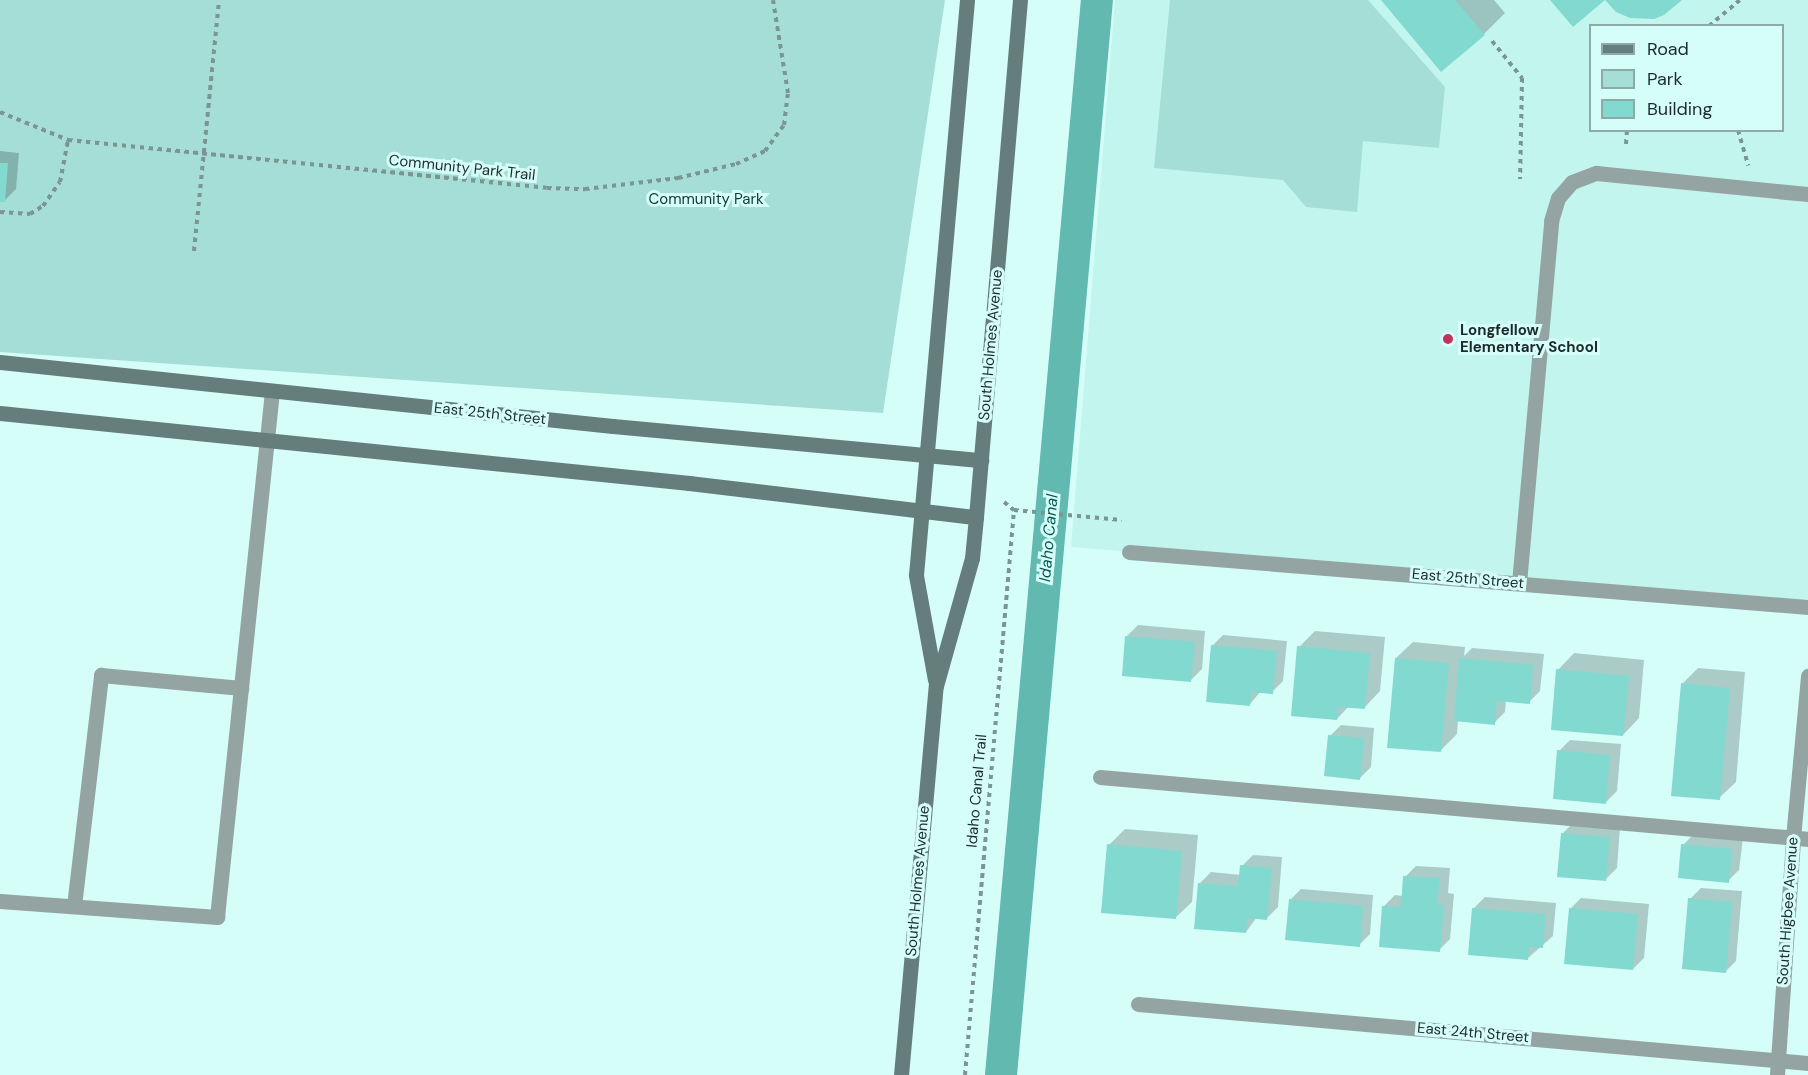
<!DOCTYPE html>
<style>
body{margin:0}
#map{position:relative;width:1808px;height:1075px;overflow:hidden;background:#d6fef9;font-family:"DM Sans",sans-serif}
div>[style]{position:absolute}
.built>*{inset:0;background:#c3f5ef}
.green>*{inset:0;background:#a4ded7}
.shadow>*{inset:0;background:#0003}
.canal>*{height:32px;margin:-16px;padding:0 16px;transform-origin:16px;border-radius:16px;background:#62b9b0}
.building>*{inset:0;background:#82d9d0}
.path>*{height:4px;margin-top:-2px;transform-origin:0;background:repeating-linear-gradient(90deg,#7a9592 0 4.5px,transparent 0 9px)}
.lane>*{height:15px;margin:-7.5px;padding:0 7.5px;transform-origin:7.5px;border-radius:7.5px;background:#94a4a2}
.street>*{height:15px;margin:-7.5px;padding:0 7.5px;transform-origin:7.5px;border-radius:7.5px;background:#94a4a2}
.secondary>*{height:15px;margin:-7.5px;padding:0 7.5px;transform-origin:7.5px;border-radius:7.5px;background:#667e7b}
.dots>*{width:16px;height:16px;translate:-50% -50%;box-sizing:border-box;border:3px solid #d6fef9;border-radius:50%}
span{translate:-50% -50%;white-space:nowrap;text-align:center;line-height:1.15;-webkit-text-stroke:6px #d6fef9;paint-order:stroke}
.street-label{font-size:15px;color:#1c2b2a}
.park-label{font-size:15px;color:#0f3935}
.poi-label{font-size:15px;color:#1c2b2a;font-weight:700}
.left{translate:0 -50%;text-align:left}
.water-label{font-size:16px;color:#065650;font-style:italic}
.legend{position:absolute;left:1589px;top:24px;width:195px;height:108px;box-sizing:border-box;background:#d6fef9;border:2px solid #8caaa6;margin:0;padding:8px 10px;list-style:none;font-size:18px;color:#1c2b2a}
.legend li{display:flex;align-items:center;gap:12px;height:30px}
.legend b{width:30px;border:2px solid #8caaa6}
</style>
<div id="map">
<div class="built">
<div style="clip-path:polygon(evenodd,1115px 0,1808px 0,1808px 607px,1071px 547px,1115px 0,1590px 26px,1782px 26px,1782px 130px,1590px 130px,1590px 26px)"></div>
</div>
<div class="green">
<div style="clip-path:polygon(0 0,945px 0,883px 413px,0 352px)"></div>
<div style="clip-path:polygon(1170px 0,1368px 0,1445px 87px,1439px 148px,1363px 141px,1357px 212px,1306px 207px,1283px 180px,1154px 168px)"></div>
</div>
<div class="shadow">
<div style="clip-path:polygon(1384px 0,1494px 0,1505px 13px,1484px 34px)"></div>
<div style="clip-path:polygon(0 151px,19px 153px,16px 189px,5px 200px,0 200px)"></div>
<div style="clip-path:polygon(1138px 625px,1205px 631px,1202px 669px,1191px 680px,1127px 636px)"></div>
<div style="clip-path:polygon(1315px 631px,1385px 637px,1380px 691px,1364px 708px,1349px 706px,1337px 719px,1299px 647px)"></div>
<div style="clip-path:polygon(1223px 635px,1287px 641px,1283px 681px,1272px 692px,1261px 691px,1250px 704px,1212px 646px)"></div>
<div style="clip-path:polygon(1413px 642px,1465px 647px,1464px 656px,1472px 648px,1544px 654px,1540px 691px,1529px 702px,1506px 700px,1505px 712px,1494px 723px,1458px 720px,1457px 734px,1440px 751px,1396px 658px)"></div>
<div style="clip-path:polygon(1574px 653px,1644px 660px,1639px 718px,1623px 735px,1558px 670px)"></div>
<div style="clip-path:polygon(1698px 668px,1745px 672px,1736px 782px,1719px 798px,1682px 684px)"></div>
<div style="clip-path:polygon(1341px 725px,1374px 728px,1371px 767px,1360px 778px,1330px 736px)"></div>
<div style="clip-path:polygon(1570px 740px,1621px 744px,1617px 791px,1606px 802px,1559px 751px)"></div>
<div style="clip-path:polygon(1573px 823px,1620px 827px,1617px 868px,1606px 879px,1562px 834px)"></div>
<div style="clip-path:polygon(1125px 829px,1198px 835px,1192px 902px,1175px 918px,1109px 845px)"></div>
<div style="clip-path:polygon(1694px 834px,1743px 838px,1739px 870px,1728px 881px,1683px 845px)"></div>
<div style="clip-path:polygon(1253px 855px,1282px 857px,1278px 907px,1267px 918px,1257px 917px,1246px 932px,1200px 883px,1211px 872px,1241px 875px,1242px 866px)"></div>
<div style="clip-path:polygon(1416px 866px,1450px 868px,1448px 893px,1454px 894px,1450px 939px,1439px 950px,1384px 906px,1395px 895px,1403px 896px,1405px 877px)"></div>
<div style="clip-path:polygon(1701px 888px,1742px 891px,1736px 961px,1725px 972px,1690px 899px)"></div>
<div style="clip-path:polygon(1301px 889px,1373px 895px,1370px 934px,1359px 945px,1290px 900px)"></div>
<div style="clip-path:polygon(1485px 897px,1556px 903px,1553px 936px,1527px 959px,1474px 908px)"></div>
<div style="clip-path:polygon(1581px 898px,1649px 904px,1644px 958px,1633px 969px,1570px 909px)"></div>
</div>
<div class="canal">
<div style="left:1001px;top:1075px;width:1079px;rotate:-84.9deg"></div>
</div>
<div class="building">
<div style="clip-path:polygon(1381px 0,1455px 0,1485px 35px,1441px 72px)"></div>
<div style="clip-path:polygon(1550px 0,1605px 0,1573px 27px)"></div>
<div style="clip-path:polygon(1605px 0,1682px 0,1664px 15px,1654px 19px,1630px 18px,1616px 12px)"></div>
<div style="clip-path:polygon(0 163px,8px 163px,5px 202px,0 202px)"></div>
<div style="clip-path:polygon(1125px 636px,1195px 642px,1191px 682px,1122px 676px)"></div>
<div style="clip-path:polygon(1211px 645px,1277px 651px,1273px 694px,1251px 692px,1250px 706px,1206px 702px)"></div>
<div style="clip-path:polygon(1297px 646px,1370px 653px,1365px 709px,1338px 707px,1337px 720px,1291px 716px)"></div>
<div style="clip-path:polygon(1395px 658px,1449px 663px,1441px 752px,1387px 748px)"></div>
<div style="clip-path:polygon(1459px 658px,1533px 665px,1530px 704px,1497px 701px,1495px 725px,1454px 721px)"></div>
<div style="clip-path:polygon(1556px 669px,1629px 676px,1623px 736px,1551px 730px)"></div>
<div style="clip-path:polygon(1681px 683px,1730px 688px,1720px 800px,1671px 796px)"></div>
<div style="clip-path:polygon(1328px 735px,1364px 738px,1360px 780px,1324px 776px)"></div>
<div style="clip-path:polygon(1557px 750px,1610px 755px,1606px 804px,1553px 799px)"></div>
<div style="clip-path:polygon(1561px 833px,1610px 837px,1606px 881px,1557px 877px)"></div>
<div style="clip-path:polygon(1107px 844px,1182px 851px,1176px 919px,1101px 913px)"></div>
<div style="clip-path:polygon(1681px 844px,1732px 849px,1729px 883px,1678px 878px)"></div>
<div style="clip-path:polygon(1240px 865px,1272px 868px,1267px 920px,1247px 918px,1246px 933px,1194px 929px,1198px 883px,1238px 886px)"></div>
<div style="clip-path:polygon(1403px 876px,1440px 878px,1437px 904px,1444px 905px,1440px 952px,1379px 947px,1382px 906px,1401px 907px)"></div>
<div style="clip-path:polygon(1688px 898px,1732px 902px,1726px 973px,1682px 969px)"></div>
<div style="clip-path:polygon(1289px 899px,1363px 906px,1360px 947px,1285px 940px)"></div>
<div style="clip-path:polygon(1472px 908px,1546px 914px,1543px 948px,1529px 947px,1528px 960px,1468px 955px)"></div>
<div style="clip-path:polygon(1569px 908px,1638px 914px,1633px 970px,1564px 964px)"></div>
</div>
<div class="path">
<div style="left:1709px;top:26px;width:40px;rotate:-40deg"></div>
<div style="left:1492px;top:41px;width:48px;rotate:51deg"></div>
<div style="left:1522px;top:78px;width:101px;rotate:91.1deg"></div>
<div style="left:0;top:112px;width:74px;rotate:22.4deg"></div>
<div style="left:68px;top:140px;width:481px;rotate:5.7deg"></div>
<div style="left:547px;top:188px;width:38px;rotate:2deg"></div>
<div style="left:585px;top:189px;width:94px;rotate:-6.7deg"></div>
<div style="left:678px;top:178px;width:60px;rotate:-13.6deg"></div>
<div style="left:736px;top:164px;width:32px;rotate:-24deg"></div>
<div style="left:765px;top:151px;width:32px;rotate:-54deg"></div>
<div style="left:784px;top:125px;width:32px;rotate:-83deg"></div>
<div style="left:788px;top:93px;width:94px;rotate:-99.2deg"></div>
<div style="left:1738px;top:130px;width:37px;rotate:74deg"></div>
<div style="left:1626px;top:144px;width:14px;rotate:-86deg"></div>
<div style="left:0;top:212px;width:30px;rotate:4deg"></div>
<div style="left:30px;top:214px;width:15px;rotate:-32deg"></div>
<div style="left:43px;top:206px;width:29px;rotate:-55deg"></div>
<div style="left:60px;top:182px;width:43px;rotate:-79.2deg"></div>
<div style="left:194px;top:251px;width:252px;rotate:-84.3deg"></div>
<div style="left:1004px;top:502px;width:13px;rotate:39deg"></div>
<div style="left:1014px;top:510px;width:108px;rotate:5.3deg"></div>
<div style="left:965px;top:1075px;width:567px;rotate:-85.04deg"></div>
</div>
<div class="lane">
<div style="left:1519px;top:583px;width:363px;rotate:-84.9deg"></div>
<div style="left:1551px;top:221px;width:24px;rotate:-73deg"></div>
<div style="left:1558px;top:198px;width:21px;rotate:-49deg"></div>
<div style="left:1572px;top:182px;width:26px;rotate:-21deg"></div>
<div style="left:1596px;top:173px;width:213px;rotate:5.7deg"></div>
<div style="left:1100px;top:777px;width:711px;rotate:5deg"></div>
<div style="left:0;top:901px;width:218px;rotate:4.2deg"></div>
<div style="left:217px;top:917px;width:529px;rotate:-84.03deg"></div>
<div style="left:74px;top:906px;width:233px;rotate:-83.3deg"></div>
<div style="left:101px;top:675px;width:141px;rotate:5.3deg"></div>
</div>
<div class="street">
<div style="left:1129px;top:552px;width:681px;rotate:4.63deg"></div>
<div style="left:1138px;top:1004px;width:673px;rotate:5.03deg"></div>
<div style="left:1777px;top:1075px;width:238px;rotate:-86.1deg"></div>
<div style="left:1793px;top:838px;width:163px;rotate:-84.7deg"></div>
</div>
<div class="secondary">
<div style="left:0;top:362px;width:616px;rotate:5.96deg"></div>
<div style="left:613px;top:426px;width:370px;rotate:5.3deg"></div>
<div style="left:0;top:413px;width:693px;rotate:5.8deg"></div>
<div style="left:689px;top:483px;width:289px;rotate:6.8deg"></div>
<div style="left:935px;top:680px;width:107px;rotate:-100.3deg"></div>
<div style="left:916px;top:575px;width:577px;rotate:-84.93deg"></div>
<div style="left:901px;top:1075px;width:391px;rotate:-84.9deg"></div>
<div style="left:936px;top:686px;width:133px;rotate:-74.3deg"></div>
<div style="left:972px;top:558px;width:41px;rotate:-84.4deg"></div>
<div style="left:976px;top:517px;width:519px;rotate:-85.14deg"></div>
</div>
<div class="dots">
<div style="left:1448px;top:339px;background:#c1325e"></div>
</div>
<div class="street-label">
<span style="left:462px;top:168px;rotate:6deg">Community Park Trail</span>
<span style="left:991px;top:345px;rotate:-85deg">South Holmes Avenue</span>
<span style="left:490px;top:414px;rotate:6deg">East 25th Street</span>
<span style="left:1468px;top:579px;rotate:5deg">East 25th Street</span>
<span style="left:977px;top:791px;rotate:-85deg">Idaho Canal Trail</span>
<span style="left:918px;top:881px;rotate:-85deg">South Holmes Avenue</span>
<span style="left:1788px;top:911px;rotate:-86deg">South Higbee Avenue</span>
<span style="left:1473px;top:1033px;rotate:5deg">East 24th Street</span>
</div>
<div class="park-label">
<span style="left:706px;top:200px">Community Park</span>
</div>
<div class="poi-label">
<span class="left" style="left:1460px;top:339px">Longfellow<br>Elementary School</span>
</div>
<div class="water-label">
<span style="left:1049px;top:538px;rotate:-85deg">Idaho Canal</span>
</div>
<ul class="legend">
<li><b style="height:8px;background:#667e7b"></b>Road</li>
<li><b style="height:16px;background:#a4ded7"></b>Park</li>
<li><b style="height:16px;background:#82d9d0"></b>Building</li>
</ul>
</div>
